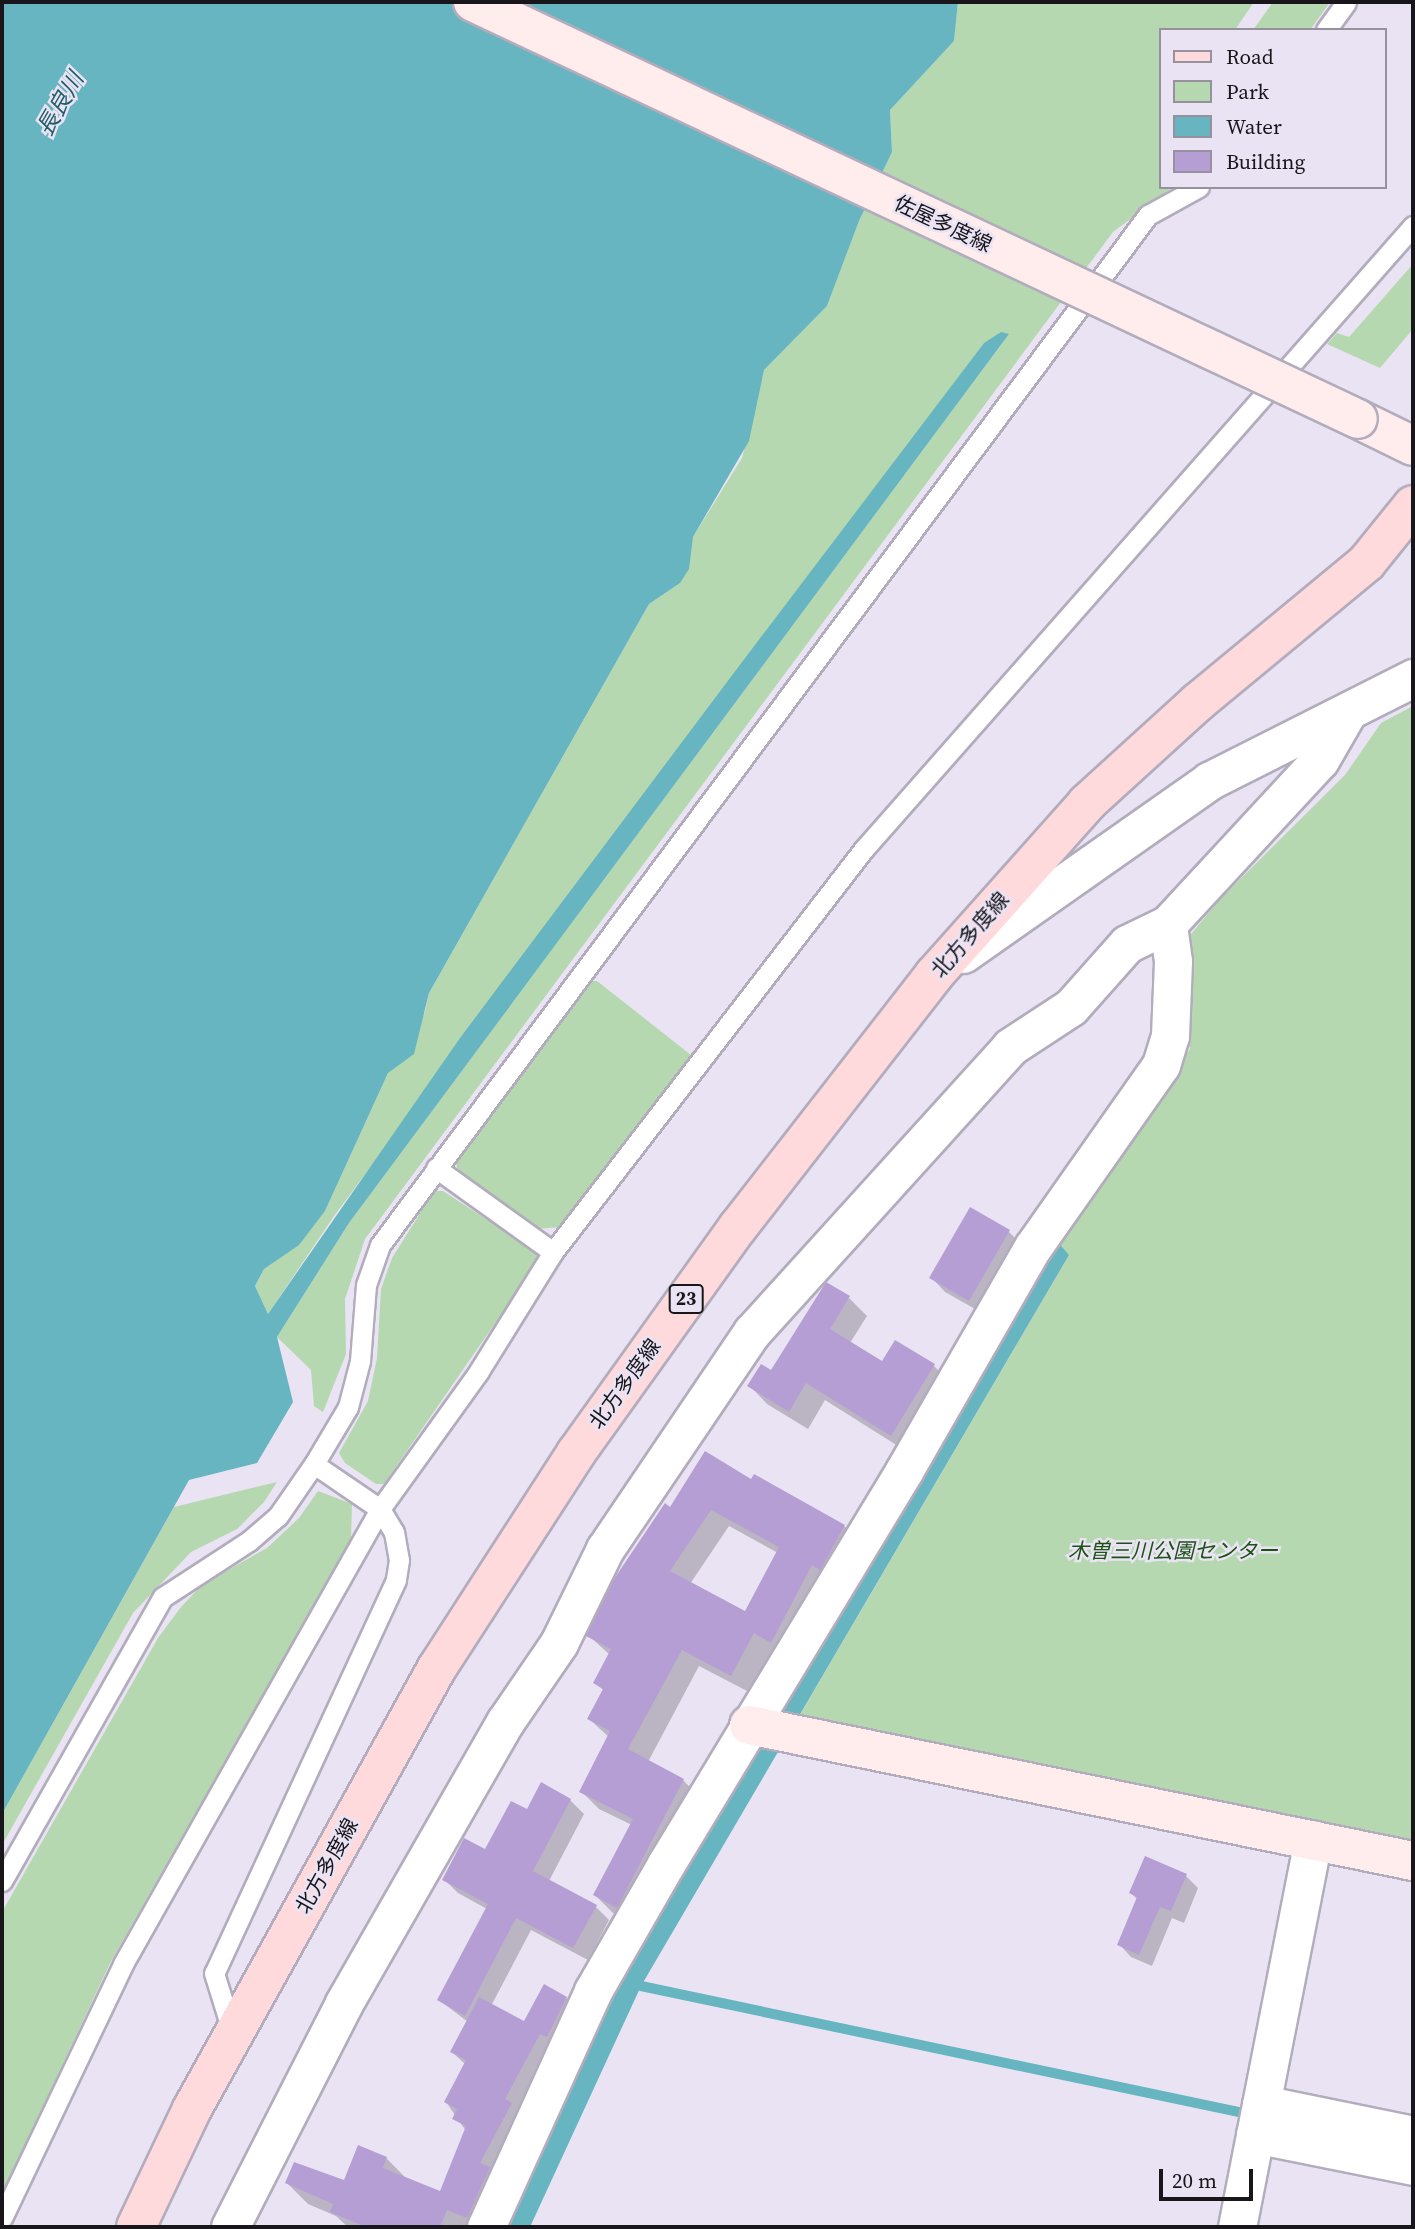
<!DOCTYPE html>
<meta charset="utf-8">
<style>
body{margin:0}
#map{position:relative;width:1415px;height:2229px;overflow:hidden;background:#eae3f4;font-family:"Source Serif 4","Noto Sans JP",serif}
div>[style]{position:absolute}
.green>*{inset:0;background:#b5d8b0}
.water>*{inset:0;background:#66b5c0}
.shadow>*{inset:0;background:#0003}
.stream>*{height:10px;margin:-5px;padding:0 5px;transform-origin:5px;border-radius:5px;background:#66b5c0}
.building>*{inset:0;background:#b59ed3}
.roads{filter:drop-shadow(2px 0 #b2acbc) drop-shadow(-2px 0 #b2acbc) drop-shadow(0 2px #b2acbc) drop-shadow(0 -2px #b2acbc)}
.lane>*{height:19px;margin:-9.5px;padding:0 9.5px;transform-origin:9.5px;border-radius:9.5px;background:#fff}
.street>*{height:37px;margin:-18.5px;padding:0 18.5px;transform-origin:18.5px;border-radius:18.5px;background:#fff}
.secondary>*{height:38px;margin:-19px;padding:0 19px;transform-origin:19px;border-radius:19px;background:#ffeded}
.primary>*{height:38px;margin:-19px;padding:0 19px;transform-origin:19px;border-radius:19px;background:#ffdadc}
.bridges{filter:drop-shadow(2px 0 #b2acbc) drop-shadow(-2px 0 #b2acbc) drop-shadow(0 2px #b2acbc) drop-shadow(0 -2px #b2acbc)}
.secondary-bridge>*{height:38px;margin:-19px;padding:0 19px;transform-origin:19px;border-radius:19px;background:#ffeded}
span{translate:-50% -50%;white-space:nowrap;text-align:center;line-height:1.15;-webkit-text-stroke:5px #eae3f4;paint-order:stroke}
.shield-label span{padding:2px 5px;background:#eae3f4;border:2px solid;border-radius:5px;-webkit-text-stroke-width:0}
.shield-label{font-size:19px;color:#18161b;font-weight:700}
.street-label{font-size:21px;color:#18161b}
.park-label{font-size:21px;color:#1c5214;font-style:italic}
.water-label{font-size:23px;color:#206069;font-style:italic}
.frame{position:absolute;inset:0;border:4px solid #18161b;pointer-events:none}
.legend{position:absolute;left:1159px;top:28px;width:228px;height:161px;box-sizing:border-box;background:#eae3f4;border:2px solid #96919d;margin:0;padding:9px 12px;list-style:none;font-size:21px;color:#18161b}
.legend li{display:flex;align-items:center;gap:14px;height:35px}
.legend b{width:35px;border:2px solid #96919d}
.scale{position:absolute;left:1159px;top:2169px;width:94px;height:32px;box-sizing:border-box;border:4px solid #18161b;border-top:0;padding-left:9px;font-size:21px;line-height:24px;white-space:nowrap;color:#18161b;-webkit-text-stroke:5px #eae3f4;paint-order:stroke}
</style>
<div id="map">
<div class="green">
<div style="clip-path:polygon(958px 2px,1254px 2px,1235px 30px,1161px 30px,1161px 187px,1173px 187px,1113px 232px,365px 1239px,345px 1299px,346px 1354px,323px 1412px,314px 1406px,311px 1370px,277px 1337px,349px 1223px,1009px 334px,984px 343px,334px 1216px,268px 1314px,255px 1286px,264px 1269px,299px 1244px,325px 1211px,388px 1073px,398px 1065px,425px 1012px,429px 993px,649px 604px,680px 583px,693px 537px,742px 458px,764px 370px,827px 306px,859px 221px,892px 152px,890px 110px,954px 41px)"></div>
<div style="clip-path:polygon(1273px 2px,1330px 2px,1310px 30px,1253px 30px)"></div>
<div style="clip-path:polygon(1413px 264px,1413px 329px,1380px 368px,1327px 344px,1337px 333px,1349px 337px)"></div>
<div style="clip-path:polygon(1413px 706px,1413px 1846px,797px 1720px,1069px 1255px,1058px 1242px,1190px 1049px,1178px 976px,1182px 945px,1220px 899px,1345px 775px,1381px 723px)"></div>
<div style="clip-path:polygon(591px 981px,597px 981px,691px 1055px,560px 1227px,537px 1229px,458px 1172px,456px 1162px)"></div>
<div style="clip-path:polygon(434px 1191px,443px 1191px,535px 1251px,538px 1261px,384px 1484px,376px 1484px,345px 1463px,339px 1453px,368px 1401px,377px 1358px,381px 1289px,392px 1258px)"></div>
<div style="clip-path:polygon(277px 1482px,264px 1502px,237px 1529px,191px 1552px,133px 1613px,2px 1845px,2px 1814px,174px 1507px)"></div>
<div style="clip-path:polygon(318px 1491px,352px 1504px,351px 1539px,110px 1963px,2px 2194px,2px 1912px,158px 1638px,181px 1607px,203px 1584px,267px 1548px,299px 1518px)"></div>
</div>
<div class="water">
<div style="clip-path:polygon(2px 2px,958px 2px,954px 41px,890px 110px,892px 152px,859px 221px,827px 306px,764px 370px,749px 441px,693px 537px,689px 569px,680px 583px,649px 604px,429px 993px,414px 1054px,388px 1073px,325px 1211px,299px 1245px,264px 1269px,255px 1286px,268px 1314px,460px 1038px,736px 670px,984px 343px,1001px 332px,1009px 334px,349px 1223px,277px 1337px,293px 1402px,257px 1463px,189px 1480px,2px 1814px)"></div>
<div style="clip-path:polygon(1058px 1242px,1069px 1255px,641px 1986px,530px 2227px,505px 2227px,617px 1975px)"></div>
</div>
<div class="shadow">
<div style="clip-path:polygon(1009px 1232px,1023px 1246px,984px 1314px,945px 1292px,931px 1277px)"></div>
<div style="clip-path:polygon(849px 1298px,867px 1316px,850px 1343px,883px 1363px,934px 1366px,952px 1384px,909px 1453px,825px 1400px,808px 1429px,767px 1404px,749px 1385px,772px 1373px)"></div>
<div style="clip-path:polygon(evenodd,751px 1482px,844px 1526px,862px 1543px,789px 1659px,772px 1650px,749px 1692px,699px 1666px,648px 1762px,683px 1780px,700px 1798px,634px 1924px,613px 1913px,595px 1895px,632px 1825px,599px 1809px,581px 1791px,609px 1737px,589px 1719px,604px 1691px,596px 1683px,610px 1655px,588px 1635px,671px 1509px,751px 1482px,729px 1526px,778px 1553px,745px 1613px,690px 1584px,729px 1526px)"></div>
<div style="clip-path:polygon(570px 1800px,584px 1814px,549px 1881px,595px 1906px,609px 1920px,588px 1960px,531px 1930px,491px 2006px,525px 2024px,566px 1998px,587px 2019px,492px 2227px,348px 2227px,336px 2216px,308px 2204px,287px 2183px,345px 2182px,386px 2158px,407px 2179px,441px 2193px,466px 2131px,446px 2102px,466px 2065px,452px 2052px,468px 2022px,439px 2000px,487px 1909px,458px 1893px,444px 1879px,485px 1851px,527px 1811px)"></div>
<div style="clip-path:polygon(1186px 1876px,1198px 1888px,1184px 1923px,1172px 1918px,1152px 1966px,1131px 1957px,1119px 1944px,1138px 1900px,1131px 1893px)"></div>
</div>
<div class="stream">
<div style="left:641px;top:1986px;width:620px;rotate:11.91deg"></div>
</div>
<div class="building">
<div style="clip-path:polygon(970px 1207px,1010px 1230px,969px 1301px,929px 1278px)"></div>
<div style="clip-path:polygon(826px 1282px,850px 1296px,830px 1329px,882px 1361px,895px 1340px,935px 1364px,891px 1436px,806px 1383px,789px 1412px,747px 1386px,761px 1364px,771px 1370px)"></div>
<div style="clip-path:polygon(evenodd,705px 1451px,751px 1479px,754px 1474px,845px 1525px,820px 1570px,812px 1565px,771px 1643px,754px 1633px,731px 1676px,682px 1650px,628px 1749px,684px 1779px,617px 1908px,593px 1895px,633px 1819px,579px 1792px,610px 1731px,587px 1719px,603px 1689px,593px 1683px,611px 1649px,586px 1636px,612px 1582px,665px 1503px,670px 1507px,705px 1451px,711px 1510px,779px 1547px,745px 1611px,670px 1571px,711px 1510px)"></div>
<div style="clip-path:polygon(541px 1782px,571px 1799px,533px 1871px,597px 1905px,573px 1948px,516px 1918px,465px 2016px,437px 2000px,488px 1904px,442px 1880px,464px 1838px,485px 1849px,511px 1801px,527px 1809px)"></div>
<div style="clip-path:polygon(1145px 1856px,1187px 1874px,1171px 1911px,1160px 1907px,1139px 1955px,1117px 1945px,1137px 1897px,1129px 1893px)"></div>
<div style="clip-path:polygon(544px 1984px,567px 1997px,547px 2037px,540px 2034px,505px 2099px,512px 2103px,480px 2163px,490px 2167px,467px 2218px,447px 2210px,440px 2227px,366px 2227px,330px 2212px,333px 2204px,285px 2183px,294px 2162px,344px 2180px,358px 2145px,387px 2157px,383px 2168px,440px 2191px,466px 2126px,452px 2119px,457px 2109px,444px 2102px,466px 2060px,450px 2052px,479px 1997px,524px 2021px)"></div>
</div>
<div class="roads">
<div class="lane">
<div style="left:1326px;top:30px;width:34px;rotate:-54deg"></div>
<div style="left:436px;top:1168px;width:144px;rotate:35.7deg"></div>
<div style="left:314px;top:1464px;width:80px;rotate:34.3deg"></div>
<div style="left:380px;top:1509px;width:170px;rotate:-54.3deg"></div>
<div style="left:479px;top:1371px;width:140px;rotate:-58.1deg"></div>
<div style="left:553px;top:1252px;width:508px;rotate:-52.36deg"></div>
<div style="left:863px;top:850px;width:832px;rotate:-48.61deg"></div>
<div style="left:2px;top:1881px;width:326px;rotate:-60.5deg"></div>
<div style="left:163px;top:1597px;width:103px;rotate:-33.1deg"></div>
<div style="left:249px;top:1541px;width:38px;rotate:-41deg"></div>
<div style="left:278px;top:1516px;width:63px;rotate:-55.3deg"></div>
<div style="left:314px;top:1464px;width:66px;rotate:-59.2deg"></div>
<div style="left:348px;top:1407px;width:48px;rotate:-75.4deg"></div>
<div style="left:360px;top:1361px;width:76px;rotate:-85.5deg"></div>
<div style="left:366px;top:1285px;width:42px;rotate:-70.7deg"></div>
<div style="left:380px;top:1245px;width:1285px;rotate:-53.29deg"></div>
<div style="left:1148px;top:215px;width:58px;rotate:-28.8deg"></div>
<div style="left:2px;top:2218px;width:281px;rotate:-64.5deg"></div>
<div style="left:123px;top:1964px;width:523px;rotate:-60.54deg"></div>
<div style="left:380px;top:1509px;width:27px;rotate:59deg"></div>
<div style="left:394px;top:1532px;width:28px;rotate:80deg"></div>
<div style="left:399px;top:1560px;width:20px;rotate:99deg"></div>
<div style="left:396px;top:1580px;width:433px;rotate:114.8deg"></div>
<div style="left:214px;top:1973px;width:64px;rotate:72.7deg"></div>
</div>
<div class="street">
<div style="left:963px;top:954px;width:301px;rotate:-35.1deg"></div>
<div style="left:1209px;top:781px;width:229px;rotate:-26.8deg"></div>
<div style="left:1261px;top:2104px;width:155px;rotate:11.5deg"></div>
<div style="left:1255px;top:2134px;width:161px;rotate:11.4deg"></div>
<div style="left:230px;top:2227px;width:251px;rotate:-63deg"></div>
<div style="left:344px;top:2003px;width:324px;rotate:-60.2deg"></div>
<div style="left:505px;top:1722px;width:96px;rotate:-55.6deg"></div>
<div style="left:559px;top:1643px;width:105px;rotate:-63.9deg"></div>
<div style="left:605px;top:1549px;width:262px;rotate:-55.9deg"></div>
<div style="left:752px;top:1332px;width:384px;rotate:-47.8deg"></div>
<div style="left:1010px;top:1047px;width:73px;rotate:-33.3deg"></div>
<div style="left:1071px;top:1007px;width:84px;rotate:-48.4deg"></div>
<div style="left:1127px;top:944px;width:46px;rotate:-26deg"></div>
<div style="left:486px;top:2227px;width:259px;rotate:-65.6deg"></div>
<div style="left:593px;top:1991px;width:146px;rotate:-60.1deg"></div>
<div style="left:666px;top:1864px;width:459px;rotate:-58.8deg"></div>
<div style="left:904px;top:1471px;width:258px;rotate:-60.1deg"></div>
<div style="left:1033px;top:1247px;width:223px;rotate:-54.9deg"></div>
<div style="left:1161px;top:1065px;width:30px;rotate:-73deg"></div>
<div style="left:1170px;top:1036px;width:75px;rotate:-87.7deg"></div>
<div style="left:1173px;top:961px;width:37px;rotate:-98deg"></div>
<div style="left:1168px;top:924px;width:224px;rotate:-47.2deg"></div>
<div style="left:1320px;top:760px;width:52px;rotate:-60deg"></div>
<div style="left:1237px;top:2227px;width:395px;rotate:-78.9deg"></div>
</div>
<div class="secondary">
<div style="left:1358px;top:419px;width:61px;rotate:26.1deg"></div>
<div style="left:749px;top:1725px;width:678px;rotate:11.58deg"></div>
</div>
<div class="primary">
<div style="left:136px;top:2227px;width:131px;rotate:-64.6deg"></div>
<div style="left:192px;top:2109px;width:504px;rotate:-60.95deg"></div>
<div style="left:437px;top:1668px;width:256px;rotate:-57.1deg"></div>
<div style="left:576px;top:1453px;width:278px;rotate:-54.4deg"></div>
<div style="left:738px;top:1227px;width:319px;rotate:-52.1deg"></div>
<div style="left:934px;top:975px;width:230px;rotate:-48.3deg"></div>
<div style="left:1087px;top:803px;width:150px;rotate:-42.3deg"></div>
<div style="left:1198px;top:702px;width:219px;rotate:-39.6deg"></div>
<div style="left:1367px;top:562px;width:73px;rotate:-51.1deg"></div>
</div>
</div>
<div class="bridges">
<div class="secondary-bridge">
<div style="left:473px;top:2px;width:978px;rotate:25.23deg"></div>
</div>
</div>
<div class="shield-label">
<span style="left:686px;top:1299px">23</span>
</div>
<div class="street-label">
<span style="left:943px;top:224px;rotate:25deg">佐屋多度線</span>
<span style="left:970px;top:935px;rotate:-49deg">北方多度線</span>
<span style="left:625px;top:1384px;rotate:-54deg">北方多度線</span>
<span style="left:327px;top:1866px;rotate:-61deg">北方多度線</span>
</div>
<div class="park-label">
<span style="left:1173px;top:1551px">木曽三川公園センター</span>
</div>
<div class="water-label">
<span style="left:60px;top:104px;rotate:-60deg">長良川</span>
</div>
<div class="frame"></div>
<ul class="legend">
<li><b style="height:9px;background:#ffdadc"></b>Road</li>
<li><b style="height:19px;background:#b5d8b0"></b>Park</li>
<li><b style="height:19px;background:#66b5c0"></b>Water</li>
<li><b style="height:19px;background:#b59ed3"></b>Building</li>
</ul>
<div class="scale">20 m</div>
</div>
